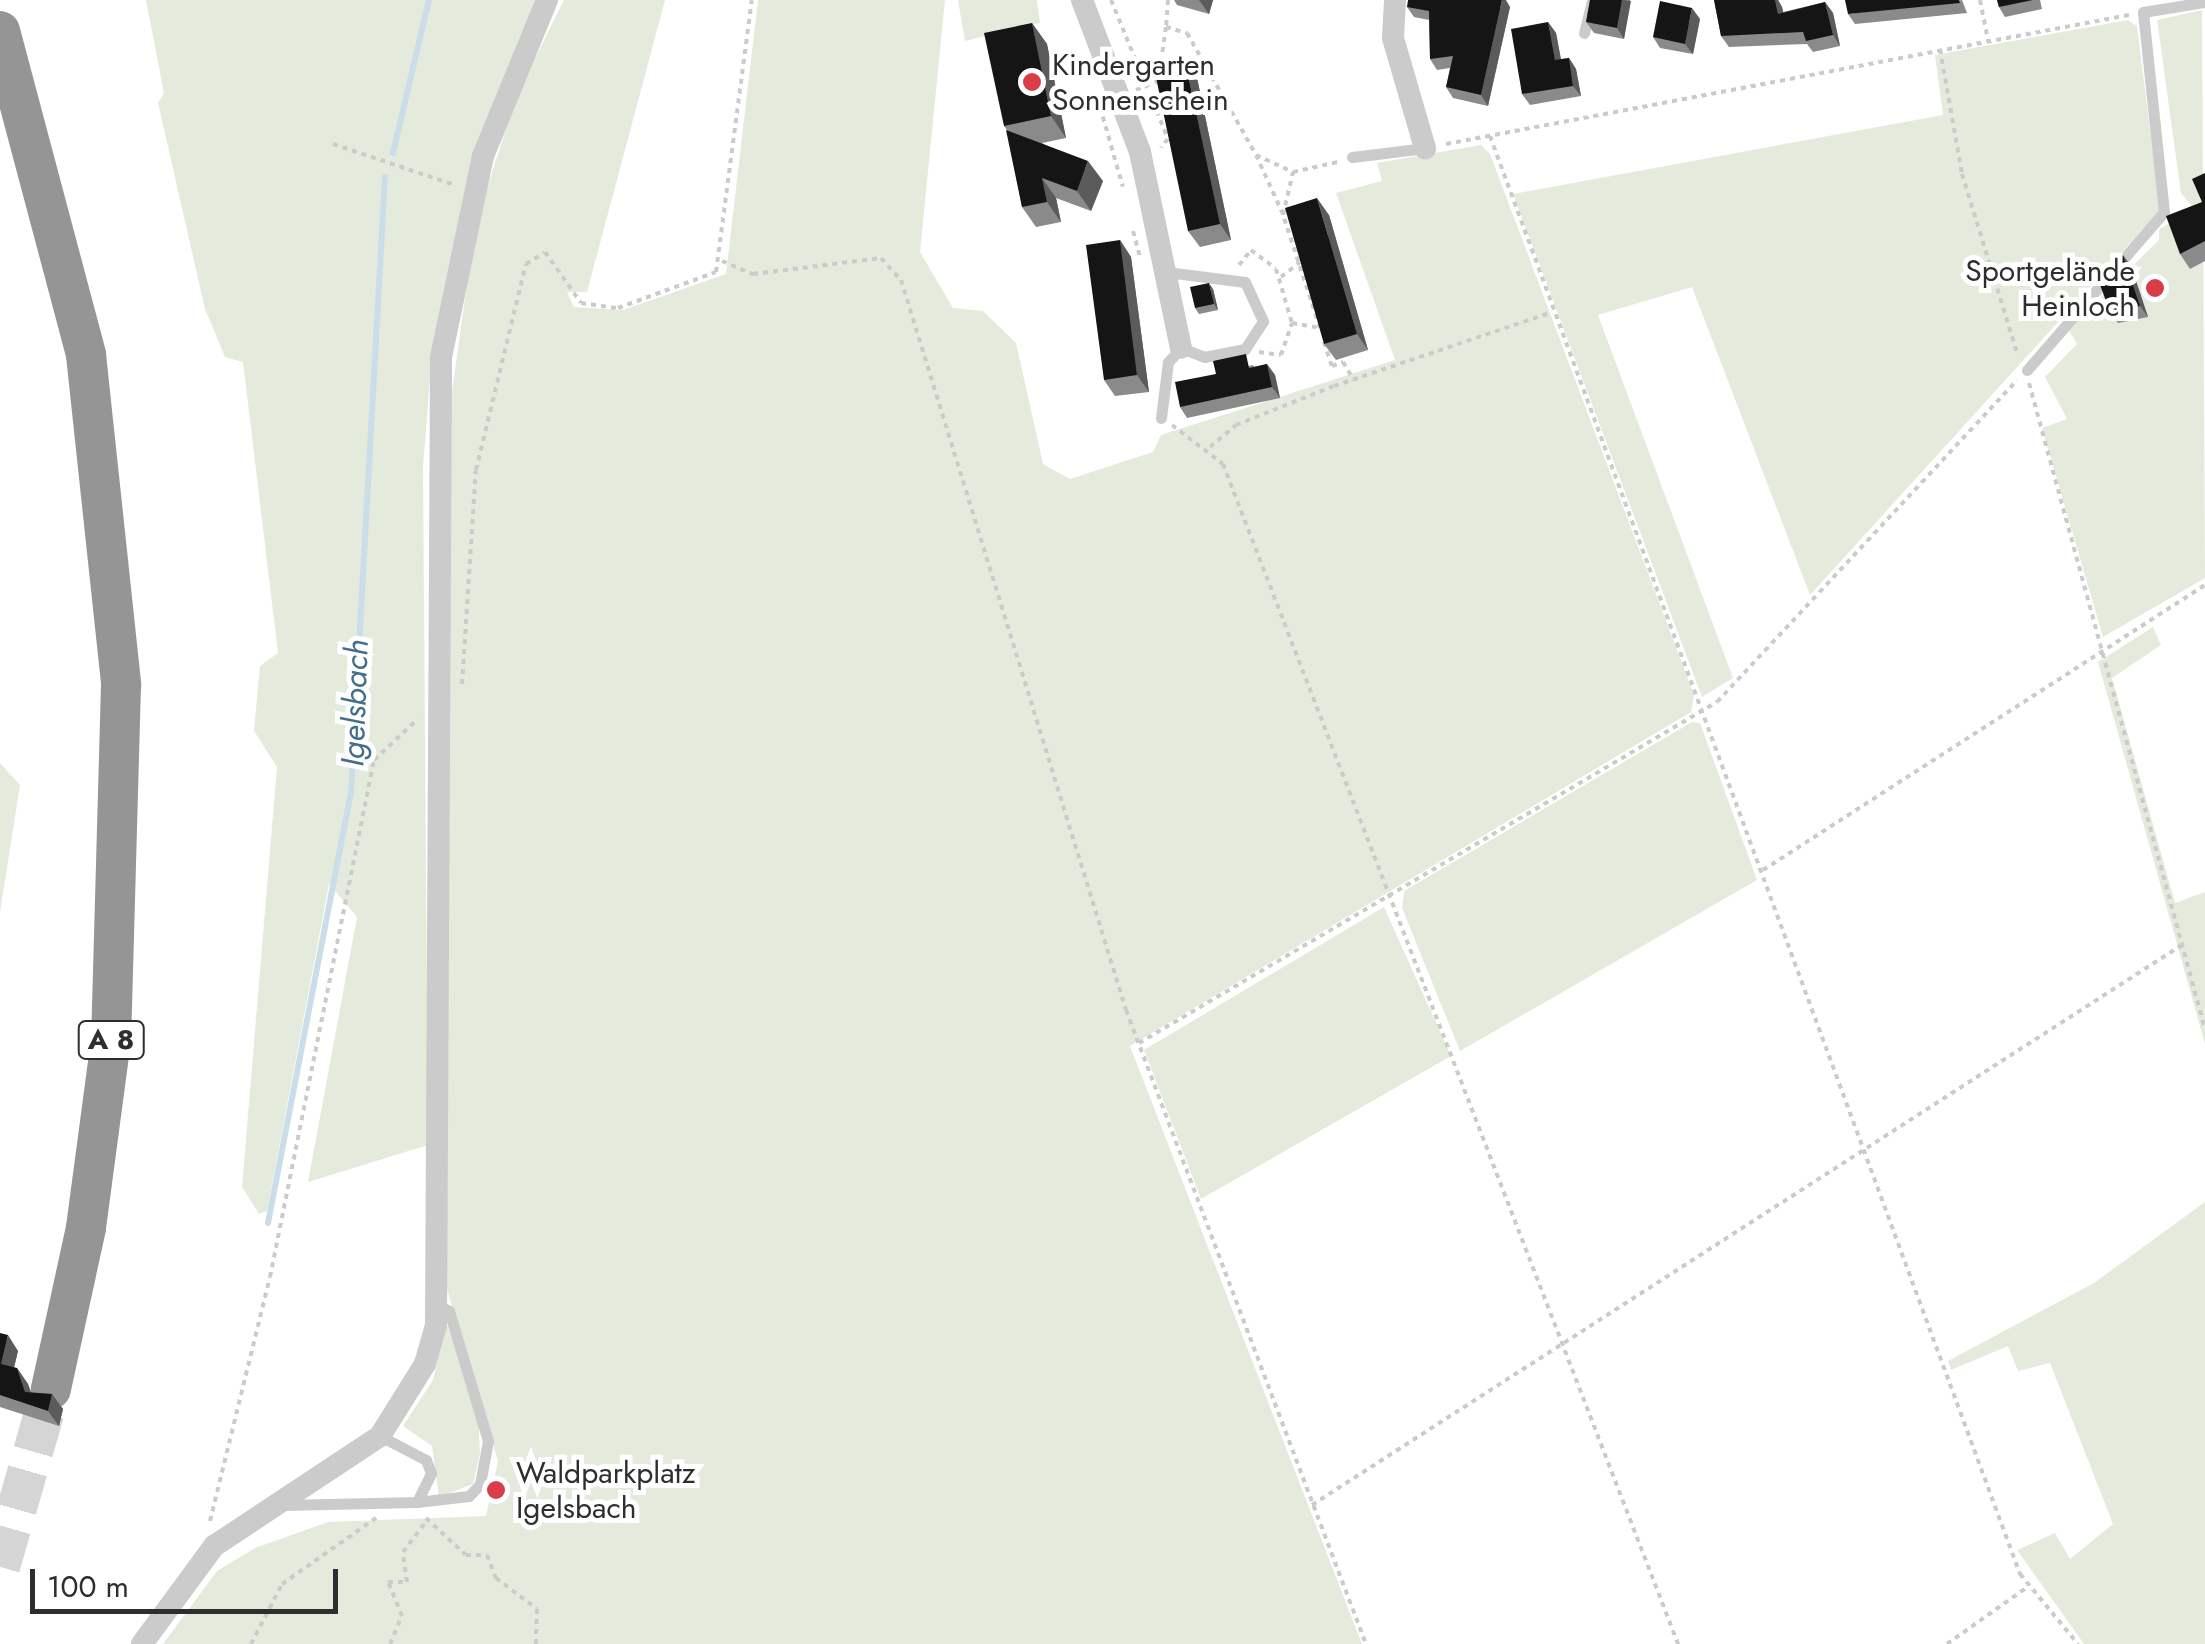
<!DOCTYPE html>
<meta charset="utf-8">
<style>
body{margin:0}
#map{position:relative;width:2205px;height:1644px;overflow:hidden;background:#fff;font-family:Jost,sans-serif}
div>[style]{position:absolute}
.green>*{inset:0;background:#e4ebdd}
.stream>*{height:6px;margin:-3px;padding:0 3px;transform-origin:3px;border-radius:3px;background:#cadde9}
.motorway-tunnel>*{height:40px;margin-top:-20px;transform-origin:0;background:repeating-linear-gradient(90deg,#d5d5d5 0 40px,transparent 0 60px)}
.path>*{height:4px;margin-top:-2px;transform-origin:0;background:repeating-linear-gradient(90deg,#cbcbcb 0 5px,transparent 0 10px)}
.service>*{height:11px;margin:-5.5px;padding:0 5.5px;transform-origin:5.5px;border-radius:5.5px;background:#cbcbcb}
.minor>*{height:22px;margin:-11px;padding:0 11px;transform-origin:11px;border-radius:11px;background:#cbcbcb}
.motorway>*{height:40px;margin:-20px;padding:0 20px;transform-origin:20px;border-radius:20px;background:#959595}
.wall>*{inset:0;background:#8a8a8a}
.shaded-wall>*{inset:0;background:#5b5b5b}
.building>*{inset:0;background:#151515}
.dots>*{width:28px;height:28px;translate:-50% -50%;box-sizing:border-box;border:5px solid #fff;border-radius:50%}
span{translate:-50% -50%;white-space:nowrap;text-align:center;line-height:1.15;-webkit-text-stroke:10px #fff;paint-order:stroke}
.shield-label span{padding:2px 8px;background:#fff;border:2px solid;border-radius:8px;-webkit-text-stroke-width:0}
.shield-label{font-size:28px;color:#2e2e2e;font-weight:700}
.poi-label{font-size:30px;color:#2e2e2e}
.left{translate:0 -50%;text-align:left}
.right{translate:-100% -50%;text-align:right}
.water-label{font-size:32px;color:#416f8b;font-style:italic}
.scale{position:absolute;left:30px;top:1569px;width:308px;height:45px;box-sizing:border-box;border:5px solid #2e2e2e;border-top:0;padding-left:12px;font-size:30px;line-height:35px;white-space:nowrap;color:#2e2e2e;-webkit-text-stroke:8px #fff;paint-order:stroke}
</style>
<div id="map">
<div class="green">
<div style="clip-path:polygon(146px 0,539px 0,473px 165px,431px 365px,423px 468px,428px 1145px,308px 1182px,357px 917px,329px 884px,267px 1211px,259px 1214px,242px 1187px,277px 767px,254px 731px,260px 666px,278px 653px,243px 362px,225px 357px,205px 309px,158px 103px,164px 93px)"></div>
<div style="clip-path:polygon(564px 0,665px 0,587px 292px,567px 292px,574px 307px,623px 310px,726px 274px,758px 0,945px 0,920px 252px,953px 308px,983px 311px,1016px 343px,1043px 464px,1070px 479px,1153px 452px,1161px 435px,1395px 360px,1336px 193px,1382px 181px,1377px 163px,1481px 145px,1490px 154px,1694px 695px,1691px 712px,1130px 1046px,1362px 1644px,163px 1644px,217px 1571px,255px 1548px,328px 1522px,486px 1516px,498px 1461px,444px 1279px,447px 428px,475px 226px,516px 97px)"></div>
<div style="clip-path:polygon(958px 0,1037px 0,1040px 23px,965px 41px)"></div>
<div style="clip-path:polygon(2202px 10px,2205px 578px,2103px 637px,2042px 428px,2067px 419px,2045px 377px,2077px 344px,2068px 329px,2159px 240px,2159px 229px,2194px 209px,2181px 193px,2157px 20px)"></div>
<div style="clip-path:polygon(2128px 20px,2137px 26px,2160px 210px,1810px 595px,1692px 287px,1598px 315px,1733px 678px,1702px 697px,1513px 194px,1943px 115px,1935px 55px)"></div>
<div style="clip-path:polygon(2153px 627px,2161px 645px,2112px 678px,2175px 903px,2205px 892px,2205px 1044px,2098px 662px)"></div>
<div style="clip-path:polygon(1692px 722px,1700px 723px,1757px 880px,1460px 1051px,1402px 908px,1404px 891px)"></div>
<div style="clip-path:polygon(0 763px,20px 785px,0 912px)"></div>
<div style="clip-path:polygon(1384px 907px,1451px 1056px,1201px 1199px,1144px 1050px)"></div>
<div style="clip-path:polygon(2205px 1202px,2205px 1644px,2084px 1644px,2017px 1550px,2055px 1533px,2070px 1559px,2113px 1524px,2050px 1363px,2018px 1371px,2008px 1346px,1951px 1370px,1948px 1361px,2094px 1283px)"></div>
<div style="clip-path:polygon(446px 1322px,478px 1411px,480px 1454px,473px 1484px,439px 1497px,432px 1446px,403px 1426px,433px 1380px)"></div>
</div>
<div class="stream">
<div style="left:393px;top:153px;width:157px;rotate:-76.8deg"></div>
<div style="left:268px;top:1223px;width:439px;rotate:-79.1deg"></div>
<div style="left:351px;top:792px;width:616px;rotate:-86.84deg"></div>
</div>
<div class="motorway-tunnel">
<div style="left:0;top:1567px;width:185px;rotate:-74deg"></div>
</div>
<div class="path">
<div style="left:1111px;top:0;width:150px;rotate:67.7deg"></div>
<div style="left:1168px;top:139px;width:11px;rotate:131deg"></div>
<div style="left:1168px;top:0;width:27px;rotate:94deg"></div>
<div style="left:1166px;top:27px;width:22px;rotate:16deg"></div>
<div style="left:1187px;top:33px;width:140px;rotate:60.5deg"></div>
<div style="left:1256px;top:155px;width:41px;rotate:24.7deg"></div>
<div style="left:1293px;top:172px;width:46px;rotate:-12.5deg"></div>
<div style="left:1980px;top:0;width:41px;rotate:78.7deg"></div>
<div style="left:1940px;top:49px;width:127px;rotate:80deg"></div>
<div style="left:1962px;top:174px;width:190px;rotate:72.9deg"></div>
<div style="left:1161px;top:62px;width:35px;rotate:-82deg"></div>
<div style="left:1136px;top:90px;width:24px;rotate:-22deg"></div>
<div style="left:1100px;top:107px;width:83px;rotate:74deg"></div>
<div style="left:1490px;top:136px;width:1533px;rotate:69.77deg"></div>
<div style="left:2020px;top:1574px;width:91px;rotate:50.4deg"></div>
<div style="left:333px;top:144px;width:129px;rotate:18.6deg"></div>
<div style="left:1446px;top:144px;width:695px;rotate:-10.7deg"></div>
<div style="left:1256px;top:155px;width:65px;rotate:65.4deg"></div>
<div style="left:1133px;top:231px;width:27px;rotate:75deg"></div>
<div style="left:722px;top:261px;width:34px;rotate:23deg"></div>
<div style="left:753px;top:274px;width:129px;rotate:-7.1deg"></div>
<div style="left:881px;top:258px;width:30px;rotate:48deg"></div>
<div style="left:901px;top:280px;width:764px;rotate:72.87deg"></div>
<div style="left:1126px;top:1010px;width:678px;rotate:69.27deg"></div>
<div style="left:1239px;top:265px;width:19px;rotate:-51deg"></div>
<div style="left:1251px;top:250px;width:31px;rotate:37deg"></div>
<div style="left:1276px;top:269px;width:56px;rotate:73.5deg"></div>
<div style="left:1281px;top:277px;width:24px;rotate:-38deg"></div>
<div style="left:1324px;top:342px;width:25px;rotate:72deg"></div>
<div style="left:1332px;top:366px;width:12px;rotate:-20deg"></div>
<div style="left:1343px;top:362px;width:21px;rotate:59deg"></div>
<div style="left:1259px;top:352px;width:22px;rotate:8deg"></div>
<div style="left:1281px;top:355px;width:34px;rotate:-71deg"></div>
<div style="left:1292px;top:323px;width:28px;rotate:10deg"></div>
<div style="left:1320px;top:328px;width:119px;rotate:-108.1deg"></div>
<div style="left:1283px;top:215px;width:44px;rotate:-76.9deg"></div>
<div style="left:2029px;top:383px;width:670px;rotate:74.76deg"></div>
<div style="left:1172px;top:425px;width:64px;rotate:37.4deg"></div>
<div style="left:1223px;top:464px;width:1265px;rotate:68.91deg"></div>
<div style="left:1210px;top:447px;width:34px;rotate:-40deg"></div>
<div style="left:1236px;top:425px;width:105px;rotate:-21.7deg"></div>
<div style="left:1334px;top:386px;width:230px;rotate:-18.7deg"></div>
<div style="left:462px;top:684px;width:214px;rotate:-86.3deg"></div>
<div style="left:476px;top:470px;width:212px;rotate:-76.4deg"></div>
<div style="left:526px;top:264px;width:22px;rotate:-32deg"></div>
<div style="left:545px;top:252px;width:62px;rotate:54.8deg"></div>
<div style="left:581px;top:303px;width:37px;rotate:8deg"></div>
<div style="left:618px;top:308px;width:104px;rotate:-20.2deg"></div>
<div style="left:716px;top:272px;width:274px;rotate:-82.5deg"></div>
<div style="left:1763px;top:870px;width:526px;rotate:-32.81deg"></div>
<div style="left:1139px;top:1043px;width:671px;rotate:-30.54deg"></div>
<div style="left:1717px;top:702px;width:440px;rotate:-47deg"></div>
<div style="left:1312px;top:1505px;width:1035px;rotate:-32.77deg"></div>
<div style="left:426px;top:1518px;width:54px;rotate:42.8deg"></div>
<div style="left:466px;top:1555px;width:21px"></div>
<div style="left:487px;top:1555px;width:25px;rotate:69deg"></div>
<div style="left:496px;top:1578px;width:51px;rotate:37.1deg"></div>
<div style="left:537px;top:1609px;width:35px;rotate:92deg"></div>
<div style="left:210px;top:1521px;width:251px;rotate:-76.2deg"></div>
<div style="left:270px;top:1277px;width:527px;rotate:-78.63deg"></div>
<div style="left:374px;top:760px;width:60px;rotate:-43deg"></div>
<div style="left:251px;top:1644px;width:68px;rotate:-62.7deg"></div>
<div style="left:282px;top:1584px;width:115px;rotate:-35.1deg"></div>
<div style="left:390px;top:1644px;width:30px;rotate:-67deg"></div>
<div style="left:402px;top:1616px;width:37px;rotate:-112deg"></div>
<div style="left:388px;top:1582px;width:19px"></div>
<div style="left:407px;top:1582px;width:30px;rotate:-98deg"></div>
<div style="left:403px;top:1552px;width:40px;rotate:-53deg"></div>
<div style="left:1947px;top:1644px;width:100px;rotate:-35.3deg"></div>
</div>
<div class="service">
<div style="left:1584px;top:33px;width:34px;rotate:-76deg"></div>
<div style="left:1352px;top:157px;width:74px;rotate:-7deg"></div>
<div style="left:2027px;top:370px;width:209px;rotate:-49.1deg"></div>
<div style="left:2164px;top:212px;width:201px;rotate:-96deg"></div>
<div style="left:2143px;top:12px;width:63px;rotate:-9.2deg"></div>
<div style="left:1161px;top:418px;width:56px;rotate:-82.9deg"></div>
<div style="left:1168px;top:362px;width:19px;rotate:-47deg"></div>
<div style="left:1181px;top:348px;width:25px;rotate:21deg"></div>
<div style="left:1204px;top:357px;width:42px;rotate:-11deg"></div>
<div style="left:1245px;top:349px;width:33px;rotate:-57deg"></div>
<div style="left:1263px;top:321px;width:43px;rotate:-114.8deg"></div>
<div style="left:1245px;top:282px;width:79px;rotate:-172.7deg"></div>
<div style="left:417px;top:1502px;width:52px;rotate:-6.6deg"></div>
<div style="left:469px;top:1496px;width:16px;rotate:-47deg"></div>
<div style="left:480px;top:1484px;width:44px;rotate:-79.5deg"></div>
<div style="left:488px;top:1441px;width:136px;rotate:-106.7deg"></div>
<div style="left:449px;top:1311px;width:11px;rotate:-153deg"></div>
<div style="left:284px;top:1505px;width:133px;rotate:-1.3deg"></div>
<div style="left:417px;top:1502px;width:32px;rotate:-64deg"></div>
<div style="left:431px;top:1473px;width:14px;rotate:-111deg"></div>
<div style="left:426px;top:1460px;width:52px;rotate:-152.4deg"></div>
</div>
<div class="minor">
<div style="left:1082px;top:0;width:163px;rotate:69.1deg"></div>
<div style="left:1140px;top:152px;width:200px;rotate:78.2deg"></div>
<div style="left:1395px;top:0;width:38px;rotate:93deg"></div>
<div style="left:1393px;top:38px;width:115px;rotate:73.8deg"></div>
<div style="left:142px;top:1644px;width:122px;rotate:-53.7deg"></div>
<div style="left:214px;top:1546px;width:199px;rotate:-33.5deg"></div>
<div style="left:380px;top:1436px;width:85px;rotate:-58deg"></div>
<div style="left:425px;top:1364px;width:41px;rotate:-74.2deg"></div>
<div style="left:436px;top:1325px;width:968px;rotate:-89.7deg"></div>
<div style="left:441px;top:357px;width:205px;rotate:-78.2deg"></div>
<div style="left:483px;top:156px;width:169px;rotate:-67.7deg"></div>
</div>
<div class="motorway">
<div style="left:0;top:31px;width:335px;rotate:75.1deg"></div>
<div style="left:86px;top:355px;width:332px;rotate:83.9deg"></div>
<div style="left:121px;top:685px;width:355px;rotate:91.6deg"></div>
<div style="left:111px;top:1040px;width:190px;rotate:97.6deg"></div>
<div style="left:86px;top:1228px;width:165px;rotate:102.3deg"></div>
</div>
<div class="wall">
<div style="clip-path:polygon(1174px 0,1213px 0,1209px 14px,1177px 5px)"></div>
<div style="clip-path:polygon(1590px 0,1630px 0,1624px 39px,1594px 33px,1586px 22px)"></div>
<div style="clip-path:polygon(1714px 0,1778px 0,1782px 7px,1783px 12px,1825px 2px,1833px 13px,1840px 46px,1813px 52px,1807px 44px,1729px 47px,1721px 36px)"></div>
<div style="clip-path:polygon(1962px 0,1967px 13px,1855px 24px,1848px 14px)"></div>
<div style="clip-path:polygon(1997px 0,2040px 0,2042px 9px,2005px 17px,1999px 7px)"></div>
<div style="clip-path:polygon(1407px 7px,1510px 7px,1488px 106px,1453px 98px,1446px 87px,1450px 68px,1437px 70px,1430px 59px,1429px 20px,1414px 17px)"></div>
<div style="clip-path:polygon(1700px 19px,1693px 54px,1660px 48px,1653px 37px)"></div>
<div style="clip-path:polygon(1548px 22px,1556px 33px,1561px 59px,1569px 58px,1576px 69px,1581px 96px,1530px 105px,1522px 94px)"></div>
<div style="clip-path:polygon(1032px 23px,1047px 44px,1066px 138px,1042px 143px,1103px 181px,1091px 211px,1056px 198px,1061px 222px,1036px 227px,1022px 207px,1007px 130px,1004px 126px)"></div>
<div style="clip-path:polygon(1196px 73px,1231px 240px,1200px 247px,1188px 231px)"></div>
<div style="clip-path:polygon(2205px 173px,2205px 261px,2190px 269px,2180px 254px,2202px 202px)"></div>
<div style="clip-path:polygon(1329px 215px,1368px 350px,1336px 360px,1324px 344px)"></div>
<div style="clip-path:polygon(1120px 240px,1131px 257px,1149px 392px,1115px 396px,1104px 380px)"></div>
<div style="clip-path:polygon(2131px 266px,2148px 317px,2118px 323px,2110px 312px)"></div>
<div style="clip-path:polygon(1213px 289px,1218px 310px,1199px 314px,1195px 308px)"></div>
<div style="clip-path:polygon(1267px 364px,1275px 375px,1280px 398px,1187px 418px,1180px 407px,1216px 374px,1253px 365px,1254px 367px)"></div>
<div style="clip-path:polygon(0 1333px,18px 1351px,14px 1368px,17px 1368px,28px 1384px,31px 1392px,52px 1394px,63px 1409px,59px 1426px,0 1407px)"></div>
</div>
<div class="shaded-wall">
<div style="clip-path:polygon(1199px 0,1213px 0,1209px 14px)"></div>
<div style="clip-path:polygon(1502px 0,1506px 0,1510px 7px,1488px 106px,1481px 95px)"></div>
<div style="clip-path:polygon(1622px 0,1631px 1px,1624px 39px,1617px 28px)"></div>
<div style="clip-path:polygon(1775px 0,1778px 0,1782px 7px,1786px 24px,1778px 14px)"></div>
<div style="clip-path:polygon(1825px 2px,1833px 13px,1840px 46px,1833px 35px)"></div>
<div style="clip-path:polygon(1692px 8px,1700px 19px,1693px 54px,1685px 44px)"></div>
<div style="clip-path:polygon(1548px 22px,1556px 33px,1563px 71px,1555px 60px)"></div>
<div style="clip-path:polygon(1032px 23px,1047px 44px,1066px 138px,1051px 116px)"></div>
<div style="clip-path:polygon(1184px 56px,1196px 73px,1231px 240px,1220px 224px)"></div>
<div style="clip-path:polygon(1569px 58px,1576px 69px,1581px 96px,1573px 86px)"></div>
<div style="clip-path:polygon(1088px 161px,1103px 181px,1091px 211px,1077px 191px)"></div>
<div style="clip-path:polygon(1042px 178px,1056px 198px,1061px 222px,1047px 202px)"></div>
<div style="clip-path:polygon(1317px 198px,1329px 215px,1368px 350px,1357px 334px)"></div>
<div style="clip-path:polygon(1120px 240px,1131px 257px,1149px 392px,1137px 375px)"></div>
<div style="clip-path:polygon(2123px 255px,2131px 266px,2148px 317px,2140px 306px)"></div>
<div style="clip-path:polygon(1209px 283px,1213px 289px,1218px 310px,1214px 304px)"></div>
<div style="clip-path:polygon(1267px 364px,1275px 375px,1280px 398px,1272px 387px)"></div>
<div style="clip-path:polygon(8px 1335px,18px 1351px,11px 1379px,1px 1364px)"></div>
<div style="clip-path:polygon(17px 1368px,28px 1384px,36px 1407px,25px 1392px)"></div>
<div style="clip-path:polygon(52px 1394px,63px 1409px,59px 1426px,48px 1411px)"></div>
</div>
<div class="building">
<div style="clip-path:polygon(1408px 0,1502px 0,1481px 95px,1446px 87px,1453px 56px,1430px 59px,1429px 11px,1407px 7px)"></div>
<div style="clip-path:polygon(1590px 0,1622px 0,1617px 28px,1586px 22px)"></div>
<div style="clip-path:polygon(1714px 0,1775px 0,1778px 14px,1825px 2px,1833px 35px,1806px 41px,1803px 32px,1721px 36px)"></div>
<div style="clip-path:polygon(1845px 0,1959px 0,1960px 3px,1848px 14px)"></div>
<div style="clip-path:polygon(1997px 0,2033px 0,1999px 7px)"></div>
<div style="clip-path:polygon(1660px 1px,1692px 8px,1685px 44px,1653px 37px)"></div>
<div style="clip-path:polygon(1548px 22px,1555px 60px,1569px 58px,1573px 86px,1522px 94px,1511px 29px)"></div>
<div style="clip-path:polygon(1032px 23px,1051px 116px,1004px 126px,984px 33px)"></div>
<div style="clip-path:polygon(1184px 56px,1220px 224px,1188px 231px,1153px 63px)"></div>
<div style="clip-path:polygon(1006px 130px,1088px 161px,1077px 191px,1042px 178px,1047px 202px,1022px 207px)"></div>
<div style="clip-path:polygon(2205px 173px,2205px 241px,2180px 254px,2166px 216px,2202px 202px,2192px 179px)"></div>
<div style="clip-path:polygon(1317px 198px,1357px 334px,1324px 344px,1285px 208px)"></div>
<div style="clip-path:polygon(1120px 240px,1137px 375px,1104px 380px,1086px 245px)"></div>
<div style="clip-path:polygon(2123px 255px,2140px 306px,2110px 312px,2099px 282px)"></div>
<div style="clip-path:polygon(1209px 283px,1214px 304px,1195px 308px,1190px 287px)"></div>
<div style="clip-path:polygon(1246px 354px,1249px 368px,1267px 364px,1272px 387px,1180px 407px,1175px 382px,1216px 374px,1213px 361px)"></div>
<div style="clip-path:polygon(0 1333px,8px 1335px,1px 1364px,17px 1368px,25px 1392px,52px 1394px,48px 1411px,0 1395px)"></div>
</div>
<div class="dots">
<div style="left:1032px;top:82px;background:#da3c48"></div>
<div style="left:2155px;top:288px;background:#da3c48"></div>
<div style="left:496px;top:1490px;background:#da3c48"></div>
</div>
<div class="shield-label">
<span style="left:111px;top:1040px">A 8</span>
</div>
<div class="poi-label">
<span class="left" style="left:1052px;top:82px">Kindergarten<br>Sonnenschein</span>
<span class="right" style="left:2135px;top:288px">Sportgelände<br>Heinloch</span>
<span class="left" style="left:516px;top:1490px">Waldparkplatz<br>Igelsbach</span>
</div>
<div class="water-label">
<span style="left:355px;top:703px;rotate:-88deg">Igelsbach</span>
</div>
<div class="scale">100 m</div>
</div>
